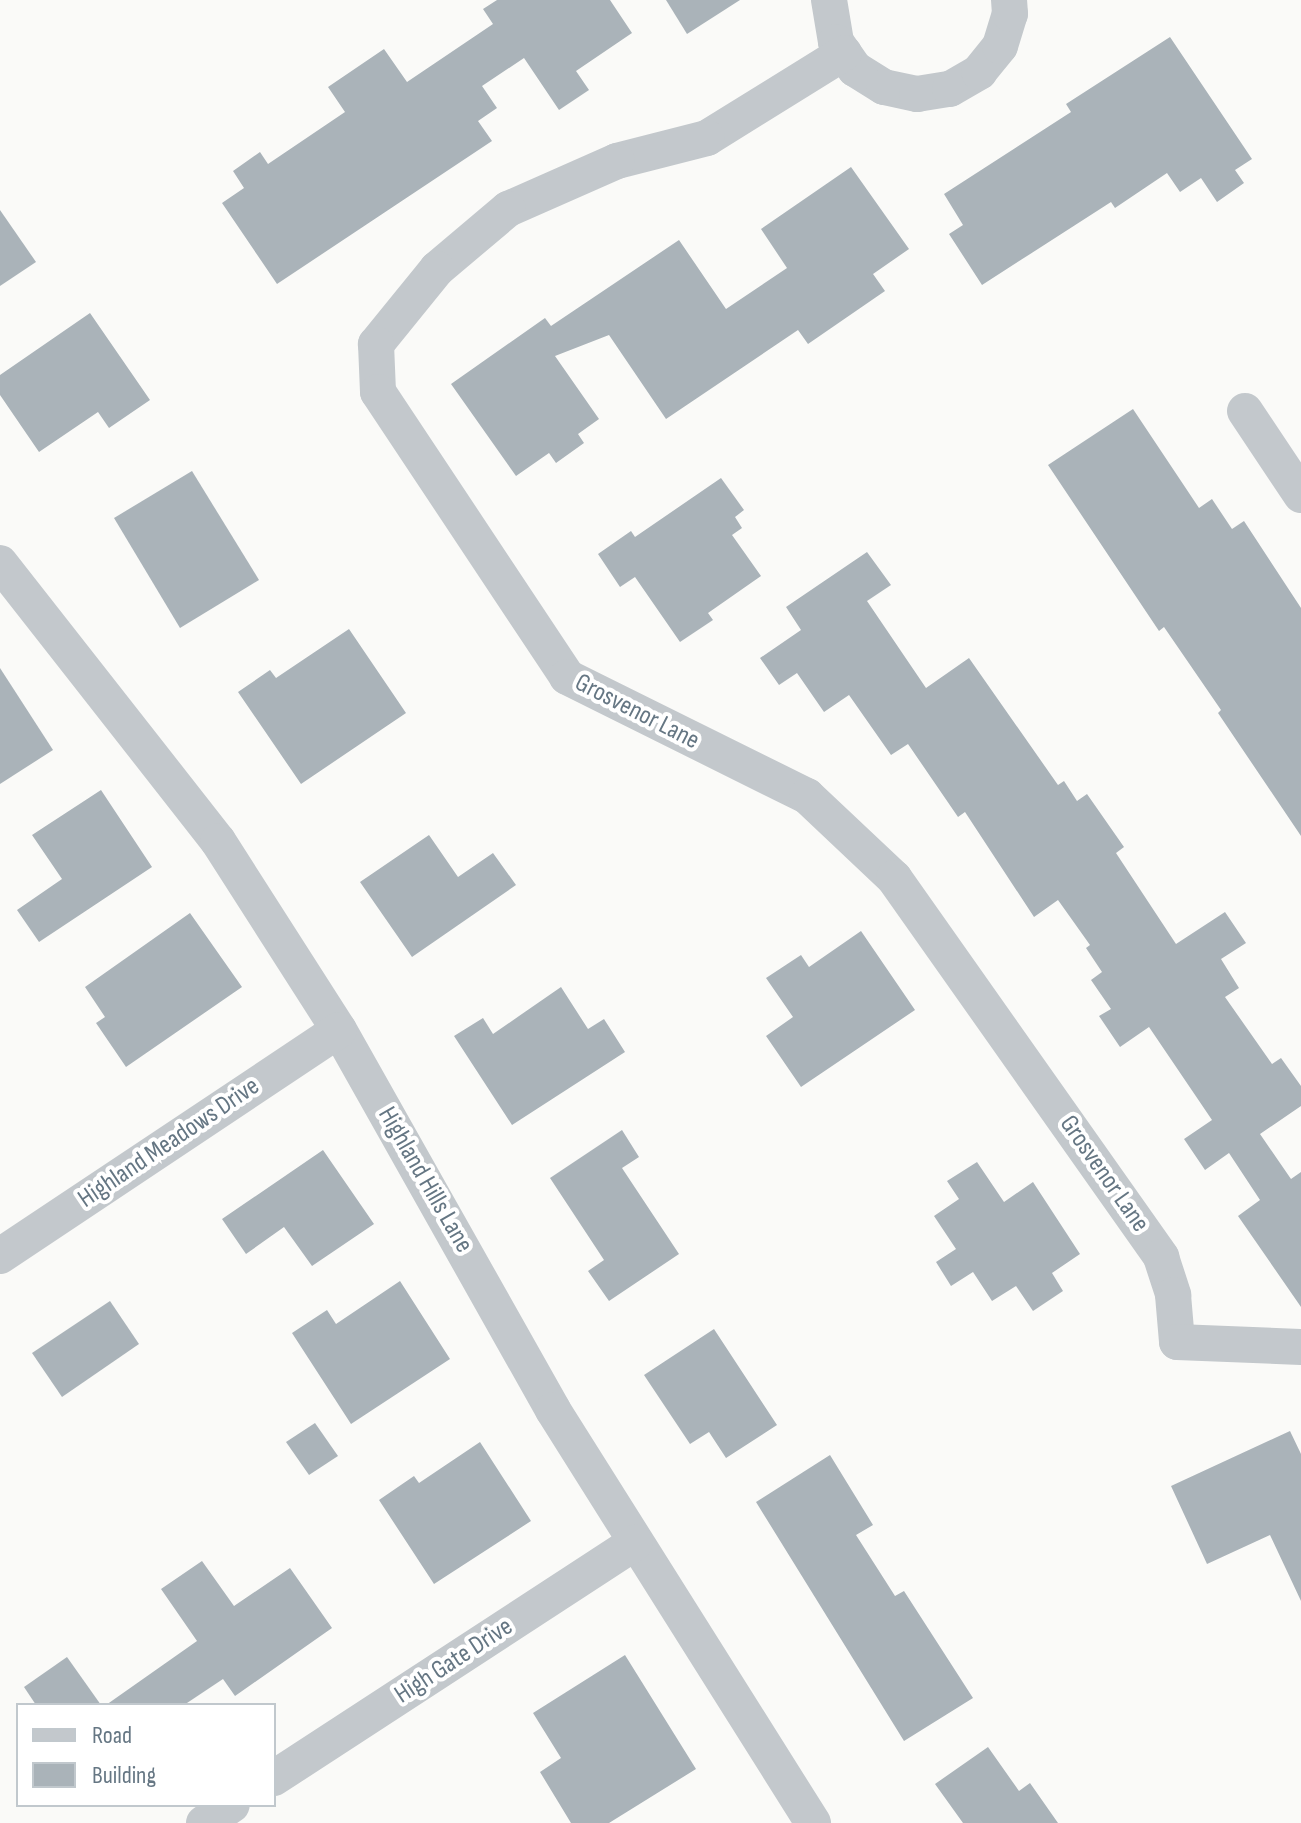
<!DOCTYPE html>
<style>
body{margin:0}
#map{position:relative;width:1301px;height:1823px;overflow:hidden;background:#fafaf8;font-family:"Sofia Sans Condensed",sans-serif}
div>[style]{position:absolute}
.building>*{inset:0;background:#aab3b9}
.minor>*{height:36px;margin:-18px;padding:0 18px;transform-origin:18px;border-radius:18px;background:#c3c8cc}
span{translate:-50% -50%;white-space:nowrap;text-align:center;line-height:1.15;-webkit-text-stroke:8px #fff;paint-order:stroke}
.street-label{font-size:26px;color:#657683}
.legend{position:absolute;left:16px;top:1703px;width:260px;height:104px;box-sizing:border-box;background:#fff;border:2px solid #c1c8cd;margin:0;padding:10px 14px;list-style:none;font-size:24px;color:#657683}
.legend li{display:flex;align-items:center;gap:16px;height:40px}
.legend b{width:40px;border:2px solid #c1c8cd}
</style>
<div id="map">
<div class="building">
<div style="clip-path:polygon(497px 0,610px 0,632px 33px,576px 71px,589px 90px,559px 110px,524px 58px,482px 86px,497px 108px,478px 121px,492px 141px,277px 284px,222px 203px,244px 188px,233px 171px,260px 152px,268px 164px,345px 112px,328px 87px,384px 49px,407px 82px,493px 24px,483px 9px)"></div>
<div style="clip-path:polygon(666px 0,740px 0,687px 34px)"></div>
<div style="clip-path:polygon(1170px 37px,1252px 159px,1235px 170px,1244px 183px,1217px 202px,1201px 178px,1180px 192px,1167px 173px,1115px 208px,1111px 202px,982px 285px,949px 234px,963px 225px,944px 194px,1071px 112px,1066px 104px)"></div>
<div style="clip-path:polygon(851px 167px,909px 249px,873px 274px,885px 291px,808px 344px,798px 330px,666px 419px,609px 335px,555px 356px,599px 419px,578px 434px,584px 443px,556px 463px,549px 453px,516px 476px,451px 384px,545px 318px,551px 326px,679px 240px,726px 309px,787px 268px,761px 229px)"></div>
<div style="clip-path:polygon(0 210px,36px 262px,0 286px)"></div>
<div style="clip-path:polygon(90px 313px,150px 400px,109px 428px,98px 412px,39px 452px,0 395px,0 375px)"></div>
<div style="clip-path:polygon(1133px 409px,1199px 508px,1212px 499px,1232px 529px,1244px 521px,1301px 608px,1301px 836px,1218px 713px,1221px 710px,1164px 627px,1159px 631px,1048px 465px)"></div>
<div style="clip-path:polygon(192px 471px,259px 580px,180px 628px,114px 518px)"></div>
<div style="clip-path:polygon(721px 478px,744px 510px,735px 517px,742px 528px,732px 535px,761px 576px,708px 613px,713px 620px,680px 642px,635px 577px,620px 587px,598px 554px,631px 531px,635px 537px)"></div>
<div style="clip-path:polygon(867px 552px,891px 585px,867px 601px,926px 688px,969px 658px,1058px 785px,1064px 781px,1077px 801px,1087px 794px,1124px 847px,1116px 853px,1176px 944px,1225px 912px,1246px 943px,1221px 959px,1239px 988px,1225px 997px,1272px 1064px,1281px 1058px,1301px 1086px,1301px 1106px,1260px 1134px,1291px 1179px,1301px 1172px,1301px 1307px,1238px 1216px,1260px 1200px,1229px 1153px,1205px 1170px,1184px 1139px,1212px 1120px,1149px 1027px,1120px 1047px,1099px 1016px,1111px 1009px,1091px 980px,1102px 972px,1086px 948px,1090px 945px,1058px 900px,1034px 917px,965px 812px,958px 817px,908px 744px,891px 755px,849px 695px,824px 712px,797px 673px,779px 685px,760px 658px,801px 630px,786px 607px)"></div>
<div style="clip-path:polygon(349px 629px,406px 713px,301px 784px,238px 692px,270px 670px,276px 678px)"></div>
<div style="clip-path:polygon(0 668px,53px 750px,0 784px)"></div>
<div style="clip-path:polygon(101px 790px,152px 867px,39px 942px,17px 910px,62px 879px,32px 835px)"></div>
<div style="clip-path:polygon(429px 835px,458px 877px,493px 853px,516px 885px,412px 957px,360px 882px)"></div>
<div style="clip-path:polygon(190px 913px,242px 987px,126px 1067px,96px 1023px,105px 1017px,85px 987px)"></div>
<div style="clip-path:polygon(861px 931px,915px 1010px,801px 1087px,766px 1036px,793px 1017px,766px 978px,801px 955px,809px 967px)"></div>
<div style="clip-path:polygon(561px 987px,588px 1029px,604px 1019px,625px 1052px,512px 1125px,454px 1036px,483px 1018px,493px 1034px)"></div>
<div style="clip-path:polygon(622px 1130px,639px 1157px,622px 1168px,679px 1254px,609px 1301px,588px 1271px,604px 1260px,550px 1178px)"></div>
<div style="clip-path:polygon(323px 1150px,374px 1224px,312px 1266px,284px 1227px,246px 1254px,222px 1219px)"></div>
<div style="clip-path:polygon(977px 1162px,1004px 1202px,1033px 1182px,1080px 1254px,1052px 1273px,1063px 1291px,1033px 1311px,1016px 1286px,992px 1301px,973px 1272px,951px 1286px,936px 1262px,956px 1249px,934px 1216px,959px 1199px,947px 1181px)"></div>
<div style="clip-path:polygon(400px 1281px,450px 1359px,351px 1424px,292px 1333px,327px 1310px,336px 1324px)"></div>
<div style="clip-path:polygon(110px 1301px,139px 1344px,62px 1397px,32px 1353px)"></div>
<div style="clip-path:polygon(714px 1329px,777px 1425px,726px 1458px,709px 1432px,690px 1444px,644px 1375px)"></div>
<div style="clip-path:polygon(315px 1423px,338px 1456px,309px 1475px,286px 1442px)"></div>
<div style="clip-path:polygon(1290px 1431px,1301px 1454px,1301px 1601px,1270px 1535px,1207px 1564px,1171px 1486px)"></div>
<div style="clip-path:polygon(480px 1442px,531px 1521px,434px 1584px,379px 1500px,414px 1476px,419px 1483px)"></div>
<div style="clip-path:polygon(830px 1455px,873px 1525px,856px 1535px,895px 1596px,904px 1591px,973px 1698px,904px 1741px,756px 1502px)"></div>
<div style="clip-path:polygon(202px 1561px,234px 1606px,290px 1568px,332px 1628px,235px 1696px,223px 1679px,184px 1705px,106px 1705px,197px 1641px,161px 1589px)"></div>
<div style="clip-path:polygon(625px 1655px,696px 1769px,609px 1823px,571px 1823px,540px 1772px,561px 1758px,533px 1713px)"></div>
<div style="clip-path:polygon(67px 1657px,101px 1705px,36px 1705px,24px 1687px)"></div>
<div style="clip-path:polygon(988px 1747px,1019px 1791px,1030px 1783px,1058px 1823px,963px 1823px,935px 1784px)"></div>
</div>
<div class="minor">
<div style="left:829px;top:0;width:43px;rotate:80.5deg"></div>
<div style="left:836px;top:42px;width:33px;rotate:55deg"></div>
<div style="left:855px;top:69px;width:34px;rotate:32deg"></div>
<div style="left:884px;top:87px;width:34px;rotate:12deg"></div>
<div style="left:917px;top:94px;width:33px;rotate:-9deg"></div>
<div style="left:950px;top:89px;width:34px;rotate:-30deg"></div>
<div style="left:979px;top:72px;width:33px;rotate:-51deg"></div>
<div style="left:1000px;top:46px;width:34px;rotate:-73deg"></div>
<div style="left:1010px;top:14px;width:14px;rotate:-94deg"></div>
<div style="left:844px;top:53px;width:161px;rotate:148.2deg"></div>
<div style="left:707px;top:138px;width:93px;rotate:165.7deg"></div>
<div style="left:617px;top:161px;width:119px;rotate:156.2deg"></div>
<div style="left:508px;top:209px;width:93px;rotate:139.8deg"></div>
<div style="left:437px;top:269px;width:97px;rotate:129.1deg"></div>
<div style="left:376px;top:344px;width:48px;rotate:87.6deg"></div>
<div style="left:378px;top:392px;width:342px;rotate:56.4deg"></div>
<div style="left:567px;top:677px;width:268px;rotate:26.4deg"></div>
<div style="left:807px;top:796px;width:120px;rotate:43.3deg"></div>
<div style="left:894px;top:878px;width:464px;rotate:54.8deg"></div>
<div style="left:1161px;top:1257px;width:40px;rotate:72deg"></div>
<div style="left:1173px;top:1295px;width:47px;rotate:85.1deg"></div>
<div style="left:1177px;top:1342px;width:124px;rotate:2.3deg"></div>
<div style="left:1245px;top:411px;width:101px;rotate:56.3deg"></div>
<div style="left:0;top:563px;width:353px;rotate:51.9deg"></div>
<div style="left:218px;top:841px;width:224px;rotate:57.4deg"></div>
<div style="left:339px;top:1030px;width:436px;rotate:60.6deg"></div>
<div style="left:553px;top:1410px;width:488px;rotate:57.8deg"></div>
<div style="left:0;top:1256px;width:407px;rotate:-33.7deg"></div>
<div style="left:274px;top:1778px;width:431px;rotate:-33.1deg"></div>
<div style="left:204px;top:1823px;width:33px;rotate:-33deg"></div>
</div>
<div class="street-label">
<span style="left:637px;top:712px;rotate:27deg">Grosvenor Lane</span>
<span style="left:169px;top:1143px;rotate:-34deg">Highland Meadows Drive</span>
<span style="left:1104px;top:1174px;rotate:55deg">Grosvenor Lane</span>
<span style="left:425px;top:1180px;rotate:60deg">Highland Hills Lane</span>
<span style="left:454px;top:1661px;rotate:-33deg">High Gate Drive</span>
</div>
<ul class="legend">
<li><b style="height:10px;background:#c3c8cc"></b>Road</li>
<li><b style="height:22px;background:#aab3b9"></b>Building</li>
</ul>
</div>
